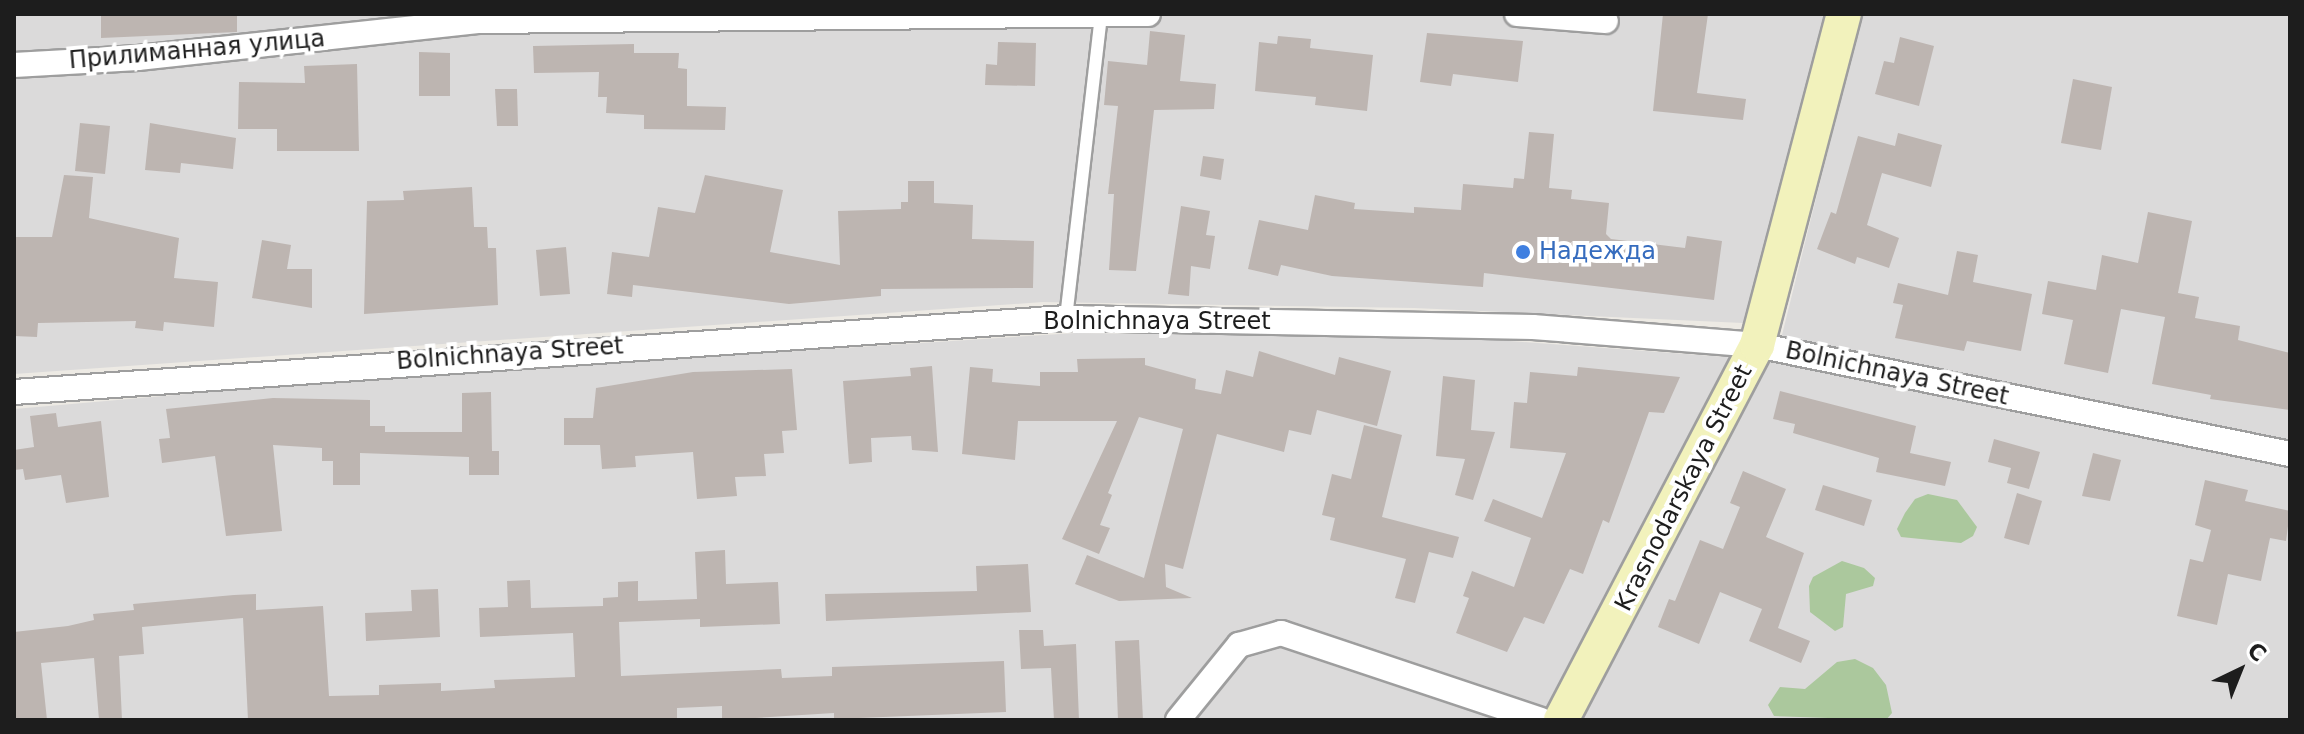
<!DOCTYPE html>
<meta charset="utf-8">
<style>
body{margin:0}
#map{position:relative;width:2304px;height:734px;overflow:hidden;background:#edeae4;font-family:"DejaVu Sans",sans-serif}
div>[style]{position:absolute}
.residential>*{inset:0;background:#dbdada}
.forest>*{inset:0;background:#abc89d}
.building>*{inset:0;background:#bdb5b1}
.roads{filter:drop-shadow(2px 0 #9e9e9e) drop-shadow(-2px 0 #9e9e9e) drop-shadow(0 2px #9e9e9e) drop-shadow(0 -2px #9e9e9e)}
.lane>*{height:12px;margin:-6px;padding:0 6px;transform-origin:6px;border-radius:6px;background:#fff}
.street>*{height:24px;margin:-12px;padding:0 12px;transform-origin:12px;border-radius:12px;background:#fff}
.secondary>*{height:34px;margin:-17px;padding:0 17px;transform-origin:17px;border-radius:17px;background:#f2f2bc}
.dots>*{width:22px;height:22px;translate:-50% -50%;box-sizing:border-box;border:4px solid #fff;border-radius:50%}
span{translate:-50% -50%;white-space:nowrap;text-align:center;line-height:1.15;-webkit-text-stroke:8px #fff;paint-order:stroke}
.street-label{font-size:24px;color:#1d1d1d}
.shop-label{font-size:24px;color:#366cbe}
.left{translate:0 -50%;text-align:left}
.frame{position:absolute;inset:0;border:16px solid #1d1d1d;pointer-events:none}
.north{position:absolute;left:2200px;top:630px;width:80px;height:80px;-webkit-text-stroke:6px #fff;paint-order:stroke;rotate:43deg;font-size:22px;font-weight:700;line-height:32px;text-align:center;color:#1d1d1d}
.north::after{content:'';display:block;margin:auto;width:28px;height:36px;background:#1d1d1d;clip-path:polygon(50% 0,100% 100%,50% 72%,0 100%)}
</style>
<div id="map">
<div class="residential">
<div style="clip-path:polygon(14px 14px,1827px 14px,1743px 323px,1414px 308px,1043px 302px,14px 374px)"></div>
<div style="clip-path:polygon(1862px 14px,2290px 14px,2290px 720px,1577px 720px,1782px 335px)"></div>
<div style="clip-path:polygon(1076px 333px,1470px 338px,1740px 358px,1548px 720px,14px 720px,14px 409px,361px 379px)"></div>
</div>
<div class="forest">
<div style="clip-path:polygon(1928px 494px,1957px 500px,1977px 527px,1973px 536px,1961px 543px,1901px 537px,1897px 529px,1905px 513px,1915px 499px)"></div>
<div style="clip-path:polygon(1842px 561px,1864px 568px,1875px 578px,1873px 586px,1846px 594px,1843px 627px,1835px 631px,1810px 612px,1809px 586px,1813px 577px)"></div>
<div style="clip-path:polygon(1855px 659px,1873px 668px,1886px 685px,1892px 713px,1886px 720px,1774px 716px,1768px 705px,1780px 687px,1805px 689px,1837px 662px)"></div>
</div>
<div class="building">
<div style="clip-path:polygon(101px 14px,237px 14px,237px 32px,101px 38px)"></div>
<div style="clip-path:polygon(1663px 14px,1708px 14px,1697px 93px,1746px 99px,1743px 120px,1653px 111px)"></div>
<div style="clip-path:polygon(1150px 31px,1185px 35px,1180px 81px,1216px 84px,1214px 109px,1154px 110px,1136px 271px,1109px 270px,1114px 194px,1108px 194px,1118px 106px,1104px 105px,1108px 61px,1147px 65px)"></div>
<div style="clip-path:polygon(1427px 33px,1523px 41px,1518px 82px,1453px 74px,1451px 86px,1420px 82px)"></div>
<div style="clip-path:polygon(1278px 36px,1311px 39px,1310px 48px,1373px 55px,1367px 111px,1315px 105px,1316px 97px,1255px 91px,1259px 42px,1277px 44px)"></div>
<div style="clip-path:polygon(1900px 37px,1934px 46px,1919px 106px,1875px 94px,1884px 61px,1894px 63px)"></div>
<div style="clip-path:polygon(998px 42px,1036px 43px,1035px 86px,985px 85px,986px 64px,997px 65px)"></div>
<div style="clip-path:polygon(634px 44px,634px 53px,679px 53px,678px 68px,687px 69px,687px 106px,726px 107px,725px 130px,644px 129px,644px 115px,606px 113px,607px 97px,598px 97px,599px 72px,534px 73px,533px 46px)"></div>
<div style="clip-path:polygon(419px 52px,450px 53px,450px 96px,419px 96px)"></div>
<div style="clip-path:polygon(357px 64px,359px 151px,277px 151px,277px 129px,238px 129px,239px 82px,305px 83px,304px 66px)"></div>
<div style="clip-path:polygon(2073px 79px,2112px 87px,2101px 150px,2061px 143px)"></div>
<div style="clip-path:polygon(495px 89px,517px 89px,518px 126px,497px 126px)"></div>
<div style="clip-path:polygon(80px 123px,110px 126px,105px 174px,75px 171px)"></div>
<div style="clip-path:polygon(150px 123px,236px 138px,233px 169px,181px 163px,180px 173px,145px 170px)"></div>
<div style="clip-path:polygon(1529px 132px,1554px 134px,1549px 188px,1572px 190px,1571px 199px,1609px 203px,1606px 234px,1611px 239px,1685px 248px,1687px 236px,1722px 241px,1714px 300px,1484px 273px,1483px 287px,1332px 276px,1281px 265px,1278px 276px,1248px 269px,1259px 220px,1308px 230px,1315px 195px,1355px 203px,1354px 209px,1414px 213px,1414px 207px,1461px 210px,1463px 184px,1513px 188px,1514px 178px,1524px 179px)"></div>
<div style="clip-path:polygon(1898px 133px,1942px 145px,1931px 187px,1882px 173px,1867px 225px,1899px 238px,1889px 268px,1857px 257px,1855px 264px,1817px 249px,1831px 212px,1836px 214px,1858px 136px,1895px 146px)"></div>
<div style="clip-path:polygon(1203px 156px,1224px 159px,1221px 180px,1200px 176px)"></div>
<div style="clip-path:polygon(64px 175px,93px 177px,89px 218px,179px 238px,174px 278px,218px 282px,214px 327px,164px 322px,163px 331px,135px 328px,136px 321px,38px 323px,37px 337px,14px 336px,14px 237px,52px 237px)"></div>
<div style="clip-path:polygon(705px 175px,783px 190px,770px 252px,840px 265px,838px 211px,901px 209px,901px 202px,908px 202px,908px 181px,934px 181px,934px 203px,973px 205px,972px 239px,1034px 241px,1033px 288px,881px 289px,881px 296px,789px 304px,633px 285px,632px 297px,607px 294px,612px 252px,649px 257px,658px 207px,695px 213px)"></div>
<div style="clip-path:polygon(472px 187px,474px 227px,487px 227px,488px 248px,496px 248px,498px 305px,364px 314px,367px 201px,404px 200px,403px 191px)"></div>
<div style="clip-path:polygon(1181px 206px,1210px 211px,1206px 235px,1215px 236px,1210px 269px,1191px 266px,1189px 296px,1168px 294px)"></div>
<div style="clip-path:polygon(2148px 212px,2192px 221px,2178px 293px,2199px 297px,2195px 318px,2240px 326px,2238px 340px,2290px 353px,2290px 410px,2210px 399px,2211px 395px,2152px 384px,2165px 317px,2121px 309px,2108px 373px,2064px 364px,2073px 320px,2042px 314px,2048px 281px,2096px 290px,2102px 255px,2138px 263px)"></div>
<div style="clip-path:polygon(262px 240px,291px 245px,287px 269px,312px 269px,312px 308px,252px 298px)"></div>
<div style="clip-path:polygon(566px 247px,570px 294px,540px 296px,536px 250px)"></div>
<div style="clip-path:polygon(1957px 251px,1978px 255px,1973px 282px,2032px 294px,2021px 351px,1967px 341px,1964px 351px,1895px 338px,1903px 305px,1893px 303px,1898px 283px,1948px 295px)"></div>
<div style="clip-path:polygon(1259px 351px,1335px 375px,1339px 357px,1391px 371px,1377px 426px,1317px 410px,1311px 435px,1289px 430px,1284px 452px,1217px 434px,1183px 569px,1165px 564px,1166px 587px,1192px 598px,1119px 601px,1075px 584px,1087px 555px,1144px 578px,1183px 429px,1139px 417px,1108px 493px,1112px 495px,1100px 525px,1110px 528px,1099px 554px,1062px 539px,1117px 421px,1018px 421px,1015px 460px,962px 454px,970px 367px,993px 369px,992px 382px,1040px 386px,1040px 372px,1078px 372px,1077px 359px,1145px 358px,1145px 365px,1196px 379px,1195px 389px,1221px 394px,1226px 370px,1253px 377px)"></div>
<div style="clip-path:polygon(932px 366px,938px 452px,912px 450px,911px 436px,871px 438px,872px 462px,849px 464px,843px 381px,911px 376px,910px 368px)"></div>
<div style="clip-path:polygon(1578px 367px,1680px 377px,1664px 413px,1649px 412px,1609px 523px,1603px 520px,1583px 574px,1570px 569px,1544px 624px,1524px 617px,1507px 652px,1456px 633px,1469px 598px,1463px 596px,1472px 571px,1514px 587px,1531px 538px,1484px 521px,1493px 499px,1542px 518px,1566px 453px,1510px 448px,1514px 402px,1527px 403px,1530px 372px,1577px 376px)"></div>
<div style="clip-path:polygon(792px 369px,797px 430px,782px 431px,784px 453px,764px 454px,766px 476px,735px 477px,737px 496px,697px 499px,693px 452px,635px 456px,636px 467px,602px 469px,600px 445px,564px 445px,564px 418px,593px 418px,596px 388px,693px 372px)"></div>
<div style="clip-path:polygon(1443px 376px,1475px 380px,1471px 430px,1495px 432px,1473px 500px,1455px 495px,1465px 459px,1436px 456px)"></div>
<div style="clip-path:polygon(1780px 391px,1916px 426px,1910px 453px,1951px 462px,1945px 486px,1876px 472px,1879px 458px,1793px 433px,1795px 424px,1773px 419px)"></div>
<div style="clip-path:polygon(491px 392px,492px 451px,499px 451px,499px 475px,469px 475px,469px 457px,360px 453px,360px 485px,333px 485px,333px 461px,322px 461px,322px 448px,273px 445px,282px 531px,226px 536px,215px 456px,162px 463px,159px 439px,170px 438px,166px 409px,273px 398px,370px 400px,370px 426px,385px 426px,385px 432px,462px 432px,462px 393px)"></div>
<div style="clip-path:polygon(56px 413px,58px 427px,101px 421px,109px 497px,66px 503px,61px 475px,25px 480px,23px 469px,14px 470px,14px 450px,34px 447px,30px 416px)"></div>
<div style="clip-path:polygon(1364px 425px,1402px 435px,1382px 517px,1459px 537px,1453px 558px,1429px 552px,1415px 603px,1395px 598px,1406px 559px,1330px 540px,1335px 518px,1322px 515px,1332px 474px,1351px 479px)"></div>
<div style="clip-path:polygon(1994px 439px,2040px 452px,2029px 489px,2007px 483px,2011px 468px,1988px 462px)"></div>
<div style="clip-path:polygon(2093px 453px,2121px 460px,2110px 501px,2082px 496px)"></div>
<div style="clip-path:polygon(1743px 471px,1786px 489px,1766px 537px,1804px 553px,1778px 628px,1810px 641px,1801px 663px,1749px 641px,1762px 609px,1720px 592px,1699px 644px,1658px 627px,1669px 599px,1675px 601px,1700px 540px,1723px 549px,1740px 507px,1730px 503px)"></div>
<div style="clip-path:polygon(2205px 480px,2248px 490px,2245px 501px,2290px 511px,2286px 541px,2270px 538px,2261px 581px,2228px 574px,2217px 625px,2177px 616px,2190px 559px,2203px 562px,2211px 530px,2195px 525px)"></div>
<div style="clip-path:polygon(1823px 485px,1872px 500px,1864px 526px,1815px 510px)"></div>
<div style="clip-path:polygon(2017px 493px,2042px 501px,2029px 545px,2004px 538px)"></div>
<div style="clip-path:polygon(725px 550px,726px 584px,778px 582px,780px 624px,700px 627px,700px 619px,619px 622px,621px 676px,781px 669px,782px 678px,832px 676px,832px 667px,1004px 661px,1006px 712px,834px 719px,834px 713px,722px 720px,722px 706px,677px 708px,677px 720px,248px 720px,243px 618px,142px 627px,144px 654px,119px 656px,122px 720px,99px 720px,94px 658px,41px 663px,47px 720px,14px 720px,14px 632px,68px 626px,94px 620px,93px 614px,134px 610px,133px 604px,234px 595px,256px 594px,256px 610px,323px 606px,329px 696px,379px 695px,379px 685px,441px 683px,441px 691px,495px 688px,494px 680px,575px 677px,573px 633px,480px 637px,479px 608px,508px 607px,507px 581px,530px 580px,531px 608px,603px 606px,603px 598px,618px 597px,618px 582px,638px 581px,638px 601px,697px 599px,695px 552px)"></div>
<div style="clip-path:polygon(1028px 564px,1031px 612px,826px 621px,825px 594px,977px 591px,976px 566px)"></div>
<div style="clip-path:polygon(438px 589px,440px 637px,366px 641px,365px 613px,412px 611px,411px 590px)"></div>
<div style="clip-path:polygon(1019px 630px,1043px 630px,1044px 646px,1076px 644px,1079px 720px,1054px 720px,1051px 668px,1021px 669px)"></div>
<div style="clip-path:polygon(1139px 640px,1143px 720px,1118px 720px,1115px 641px)"></div>
</div>
<div class="roads">
<div class="lane">
<div style="left:1066px;top:318px;width:304px;rotate:-83.4deg"></div>
</div>
<div class="street">
<div style="left:1517px;top:14px;width:89px;rotate:4.5deg"></div>
<div style="left:14px;top:65px;width:124px;rotate:-3.2deg"></div>
<div style="left:138px;top:58px;width:344px;rotate:-6.2deg"></div>
<div style="left:480px;top:21px;width:668px;rotate:-0.6deg"></div>
<div style="left:14px;top:392px;width:1055px;rotate:-4.02deg"></div>
<div style="left:1066px;top:318px;width:467px;rotate:1.1deg"></div>
<div style="left:1533px;top:327px;width:225px;rotate:4.6deg"></div>
<div style="left:1757px;top:345px;width:544px;rotate:11.56deg"></div>
<div style="left:1178px;top:720px;width:97px;rotate:-50.9deg"></div>
<div style="left:1239px;top:645px;width:44px;rotate:-15.9deg"></div>
<div style="left:1281px;top:633px;width:274px;rotate:18.5deg"></div>
</div>
<div class="secondary">
<div style="left:1561px;top:720px;width:423px;rotate:-62.4deg"></div>
<div style="left:1757px;top:345px;width:342px;rotate:-75.3deg"></div>
</div>
</div>
<div class="dots">
<div style="left:1523px;top:252px;background:#3f7fe0"></div>
</div>
<div class="street-label">
<span style="left:197px;top:50px;rotate:-5deg">Прилиманная улица</span>
<span style="left:1157px;top:322px">Bolnichnaya Street</span>
<span style="left:510px;top:354px;rotate:-4deg">Bolnichnaya Street</span>
<span style="left:1897px;top:374px;rotate:12deg">Bolnichnaya Street</span>
<span style="left:1684px;top:488px;rotate:-63deg">Krasnodarskaya Street</span>
</div>
<div class="shop-label">
<span class="left" style="left:1539px;top:252px">Надежда</span>
</div>
<div class="frame"></div>
<div class="north">С</div>
</div>
